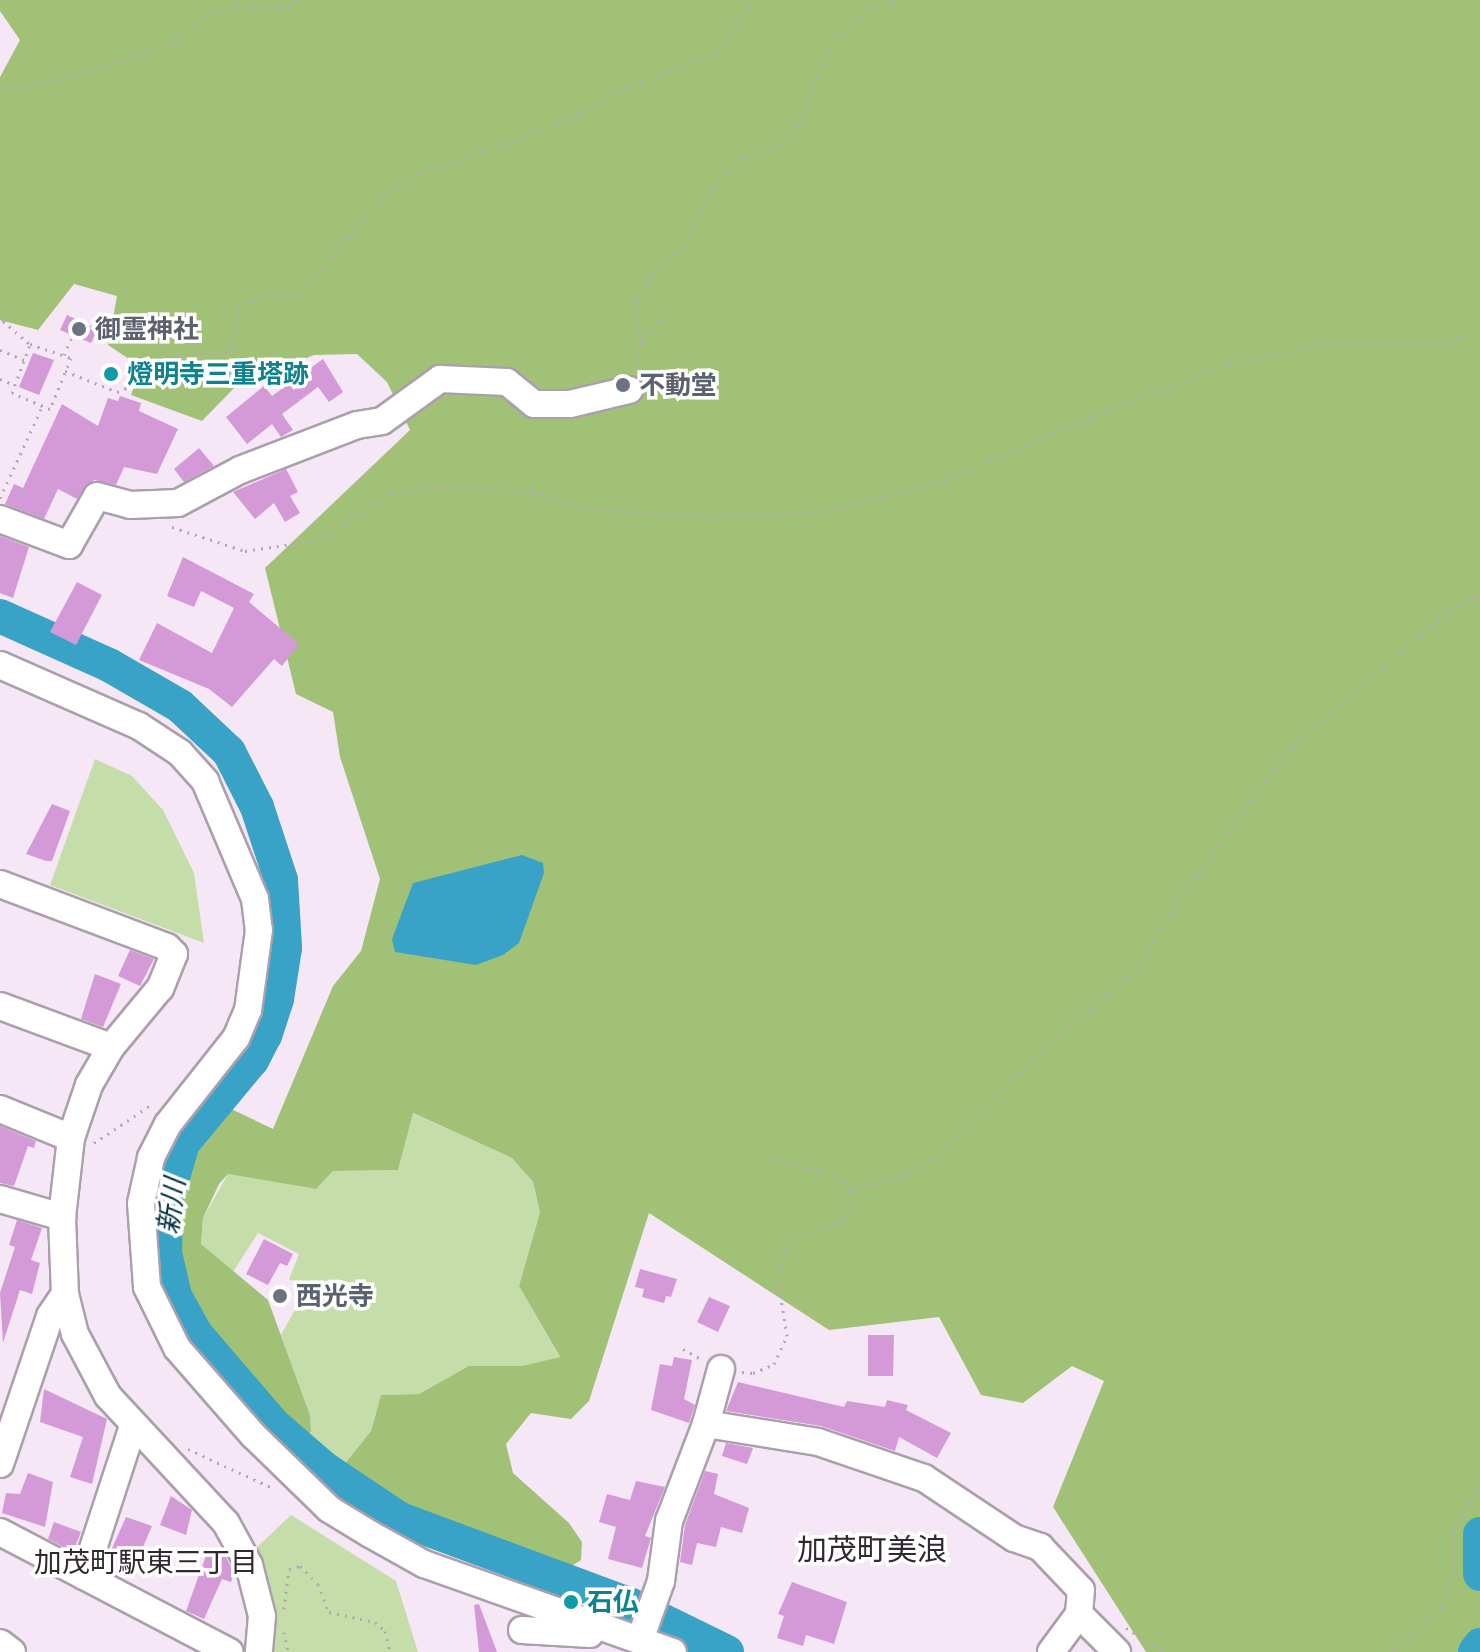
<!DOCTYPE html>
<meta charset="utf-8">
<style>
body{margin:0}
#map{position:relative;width:1480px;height:1652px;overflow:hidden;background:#f5e7f5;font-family:"Public Sans","Noto Sans JP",sans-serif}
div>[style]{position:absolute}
.green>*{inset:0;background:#c5dea9}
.forest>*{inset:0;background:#a1c276}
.water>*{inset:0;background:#38a3c6}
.river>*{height:34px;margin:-17px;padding:0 17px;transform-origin:17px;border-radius:17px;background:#38a3c6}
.building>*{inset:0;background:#d49ad8}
.path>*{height:3px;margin-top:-1.5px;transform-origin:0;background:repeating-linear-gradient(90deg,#b2a7b2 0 2px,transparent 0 8px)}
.roads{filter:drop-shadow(2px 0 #ac9fac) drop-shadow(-2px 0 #ac9fac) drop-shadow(0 2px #ac9fac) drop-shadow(0 -2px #ac9fac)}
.minor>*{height:26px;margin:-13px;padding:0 13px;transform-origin:13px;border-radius:13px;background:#fff}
.dots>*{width:22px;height:22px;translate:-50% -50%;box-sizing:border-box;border:4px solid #fff;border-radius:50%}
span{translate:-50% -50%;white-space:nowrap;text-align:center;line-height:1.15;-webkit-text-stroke:7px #fff;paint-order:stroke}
.worship-label{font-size:26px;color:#5b616d;font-weight:700}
.left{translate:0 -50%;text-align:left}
.culture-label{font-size:26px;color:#0d838f;font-weight:700}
.water-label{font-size:28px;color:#003241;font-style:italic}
.neighbourhood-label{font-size:28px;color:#302a30}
.quarter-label{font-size:30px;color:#302a30}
</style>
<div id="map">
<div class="green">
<div style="clip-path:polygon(95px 759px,132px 776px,163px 810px,194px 873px,204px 943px,50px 885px)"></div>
<div style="clip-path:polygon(412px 1113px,512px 1158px,533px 1182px,540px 1212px,519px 1286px,560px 1358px,522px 1366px,470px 1366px,419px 1394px,381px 1395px,371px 1431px,339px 1471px,304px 1443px,311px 1431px,310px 1415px,281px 1335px,307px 1288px,289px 1279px,299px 1254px,258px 1233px,233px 1272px,201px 1244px,203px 1218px,228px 1174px,316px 1189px,333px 1171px,398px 1170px)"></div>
<div style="clip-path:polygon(291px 1515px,396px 1581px,418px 1652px,273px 1652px,273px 1629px,252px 1552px)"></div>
</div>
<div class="forest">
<div style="clip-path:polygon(0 0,1480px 0,1480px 1652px,1146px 1652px,1053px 1507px,1104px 1381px,1072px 1366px,1023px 1403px,981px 1395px,939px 1317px,829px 1330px,649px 1213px,589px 1401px,571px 1419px,531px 1413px,506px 1444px,513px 1473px,569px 1523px,582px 1542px,581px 1560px,556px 1576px,415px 1522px,339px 1471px,371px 1431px,381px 1395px,419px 1394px,469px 1366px,522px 1366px,560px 1357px,519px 1286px,540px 1212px,533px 1182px,512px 1158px,413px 1113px,398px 1170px,333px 1171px,316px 1189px,228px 1174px,219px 1184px,203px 1218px,201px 1244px,268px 1300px,310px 1415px,311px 1431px,304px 1443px,231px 1369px,178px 1291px,173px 1234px,188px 1155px,227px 1107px,273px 1129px,333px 986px,361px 951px,380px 879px,340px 757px,333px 712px,296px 694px,265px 568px,410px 430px,387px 382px,357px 354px,314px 355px,236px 386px,202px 421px,131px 395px,141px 367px,108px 345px,117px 296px,74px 284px,38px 330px,0 320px,0 77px,20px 40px,0 11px)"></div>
</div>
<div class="water">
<div style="clip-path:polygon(522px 855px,543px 863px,544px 873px,519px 943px,503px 955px,476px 965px,395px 952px,392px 939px,413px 883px)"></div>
</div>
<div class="river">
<div style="left:0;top:616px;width:120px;rotate:24.2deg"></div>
<div style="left:109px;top:665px;width:82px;rotate:30deg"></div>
<div style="left:180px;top:706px;width:67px;rotate:43.2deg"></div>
<div style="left:229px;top:752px;width:62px;rotate:63deg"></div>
<div style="left:257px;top:807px;width:77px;rotate:71.8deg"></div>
<div style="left:281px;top:880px;width:68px;rotate:86.6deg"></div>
<div style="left:285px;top:948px;width:52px;rotate:98.9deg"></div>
<div style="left:277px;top:999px;width:38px;rotate:108deg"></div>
<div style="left:265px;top:1035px;width:28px;rotate:117deg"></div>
<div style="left:252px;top:1060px;width:108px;rotate:129.7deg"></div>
<div style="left:183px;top:1143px;width:60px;rotate:106.3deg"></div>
<div style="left:166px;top:1201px;width:52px;rotate:91.1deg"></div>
<div style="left:165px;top:1253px;width:44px;rotate:76.9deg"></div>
<div style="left:175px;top:1296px;width:43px;rotate:61.1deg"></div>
<div style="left:196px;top:1334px;width:120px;rotate:49.4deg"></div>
<div style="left:274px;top:1425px;width:66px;rotate:40.7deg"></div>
<div style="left:324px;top:1468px;width:92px;rotate:33.9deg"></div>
<div style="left:400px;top:1519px;width:246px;rotate:20.4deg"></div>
<div style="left:631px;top:1605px;width:107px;rotate:26.1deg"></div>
<div style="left:1480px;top:1534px;width:40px;rotate:90deg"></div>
<div style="left:1475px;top:1652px;width:9px;rotate:-54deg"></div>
</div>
<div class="building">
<div style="clip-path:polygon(67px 315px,98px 329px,91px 343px,60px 330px)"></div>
<div style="clip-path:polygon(33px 353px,54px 360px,39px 395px,19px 387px)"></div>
<div style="clip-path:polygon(323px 359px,343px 392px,329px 402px,318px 387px,282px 414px,293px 430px,281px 437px,272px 424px,247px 444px,226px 417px,264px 386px,272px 396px)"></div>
<div style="clip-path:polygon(120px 396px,141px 403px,139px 411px,178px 429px,157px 474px,124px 467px,116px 485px,94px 480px,77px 499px,58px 489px,44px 519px,5px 504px,14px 484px,23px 488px,62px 404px,98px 426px,108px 398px,118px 401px)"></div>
<div style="clip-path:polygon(199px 448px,214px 466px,184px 482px,174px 469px)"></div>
<div style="clip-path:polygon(286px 469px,298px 492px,290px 496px,300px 513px,285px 522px,274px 503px,255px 519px,233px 492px)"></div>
<div style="clip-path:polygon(0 536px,29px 547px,13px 598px,0 593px)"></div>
<div style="clip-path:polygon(183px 557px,254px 594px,249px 602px,299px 644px,282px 666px,274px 659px,232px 707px,209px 689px,139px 660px,157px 623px,212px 653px,234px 608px,201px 591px,194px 607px,167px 596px)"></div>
<div style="clip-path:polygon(77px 582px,102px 595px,76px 645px,50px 632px)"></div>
<div style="clip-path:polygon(52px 804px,70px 811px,52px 861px,46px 861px,26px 854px)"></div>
<div style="clip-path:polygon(130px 950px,154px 959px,140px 986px,118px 976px)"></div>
<div style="clip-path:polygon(95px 974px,121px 984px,103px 1027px,81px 1019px)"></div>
<div style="clip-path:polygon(0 1126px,36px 1141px,34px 1148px,28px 1146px,14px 1186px,0 1183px)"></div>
<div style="clip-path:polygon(17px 1220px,42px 1228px,31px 1260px,40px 1263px,32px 1294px,20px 1290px,3px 1343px,0 1293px,15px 1247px,9px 1245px)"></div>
<div style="clip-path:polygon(264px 1239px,293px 1254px,287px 1266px,280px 1263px,268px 1285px,246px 1274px)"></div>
<div style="clip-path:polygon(640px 1269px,677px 1279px,671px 1297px,666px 1296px,664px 1303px,642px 1297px,644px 1289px,635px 1287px)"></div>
<div style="clip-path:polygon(709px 1297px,730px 1306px,718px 1332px,697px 1322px)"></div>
<div style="clip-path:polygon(868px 1335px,894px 1335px,893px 1376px,868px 1376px)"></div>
<div style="clip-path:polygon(674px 1357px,692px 1360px,684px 1399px,695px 1405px,689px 1423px,651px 1410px,660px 1364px,672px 1366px)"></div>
<div style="clip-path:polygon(738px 1382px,844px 1407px,847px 1401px,885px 1407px,887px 1400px,908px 1405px,906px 1410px,951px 1433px,937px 1458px,899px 1437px,895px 1451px,821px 1426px,726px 1411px)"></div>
<div style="clip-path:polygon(44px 1389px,107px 1419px,92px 1484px,70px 1477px,83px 1437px,40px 1422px)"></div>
<div style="clip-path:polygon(726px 1443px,753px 1448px,747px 1464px,722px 1456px)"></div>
<div style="clip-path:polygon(705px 1471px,718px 1474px,714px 1494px,749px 1508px,742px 1533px,721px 1527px,716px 1547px,697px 1543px,692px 1565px,680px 1562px,685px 1525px)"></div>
<div style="clip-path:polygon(28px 1473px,53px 1482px,45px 1527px,2px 1513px,6px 1493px,20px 1494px)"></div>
<div style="clip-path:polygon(636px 1481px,665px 1487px,645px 1536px,651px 1538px,642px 1568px,608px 1559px,616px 1527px,599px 1522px,607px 1494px,630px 1500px)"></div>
<div style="clip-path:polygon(171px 1496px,192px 1510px,186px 1535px,160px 1525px)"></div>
<div style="clip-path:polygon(126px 1517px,152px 1526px,131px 1575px,104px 1566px)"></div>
<div style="clip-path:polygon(54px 1522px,81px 1532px,73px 1552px,48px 1539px)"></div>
<div style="clip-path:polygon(208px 1550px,226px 1557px,234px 1573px,231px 1582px,222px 1579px,204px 1619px,186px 1611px)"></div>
<div style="clip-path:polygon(792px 1582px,847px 1602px,834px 1644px,806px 1635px,803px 1646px,777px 1638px,784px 1616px,778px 1614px)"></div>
<div style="clip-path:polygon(479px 1604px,497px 1652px,479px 1652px,474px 1605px)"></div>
</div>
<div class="path">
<div style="left:0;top:86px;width:13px;rotate:13deg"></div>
<div style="left:13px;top:89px;width:72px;rotate:-12.1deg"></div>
<div style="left:83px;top:74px;width:98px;rotate:-19deg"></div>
<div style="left:176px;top:42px;width:40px;rotate:-42deg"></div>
<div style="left:206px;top:15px;width:33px;rotate:-18deg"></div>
<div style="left:237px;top:5px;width:44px;rotate:5.2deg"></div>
<div style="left:281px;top:9px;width:19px;rotate:-28deg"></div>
<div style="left:0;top:312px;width:9px;rotate:72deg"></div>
<div style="left:3px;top:321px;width:35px;rotate:41deg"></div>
<div style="left:642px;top:340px;width:33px;rotate:-106deg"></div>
<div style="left:633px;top:308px;width:45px;rotate:-60.6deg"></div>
<div style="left:655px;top:269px;width:36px;rotate:-39deg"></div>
<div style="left:683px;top:246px;width:77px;rotate:-62.1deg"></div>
<div style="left:719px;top:178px;width:33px;rotate:-38deg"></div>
<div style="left:745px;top:158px;width:38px;rotate:-22deg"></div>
<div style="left:780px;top:144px;width:36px;rotate:-48deg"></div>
<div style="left:804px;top:117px;width:80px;rotate:-70.2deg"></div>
<div style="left:831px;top:42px;width:52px;rotate:-41.1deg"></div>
<div style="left:870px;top:8px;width:29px;rotate:-16deg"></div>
<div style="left:30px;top:344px;width:43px;rotate:18.9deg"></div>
<div style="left:71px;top:358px;width:55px;rotate:112.4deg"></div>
<div style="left:50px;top:409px;width:41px;rotate:-157.2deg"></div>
<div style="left:12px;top:393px;width:52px;rotate:-69.8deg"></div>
<div style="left:0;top:350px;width:27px;rotate:22deg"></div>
<div style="left:64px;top:355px;width:22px;rotate:-66deg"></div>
<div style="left:637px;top:368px;width:28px;rotate:-80deg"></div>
<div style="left:642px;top:340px;width:27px;rotate:-51deg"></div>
<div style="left:65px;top:371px;width:56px;rotate:22deg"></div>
<div style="left:117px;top:392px;width:26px;rotate:-23deg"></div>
<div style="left:141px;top:382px;width:45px;rotate:-36.9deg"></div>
<div style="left:177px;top:355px;width:56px;rotate:-4.1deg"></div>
<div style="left:233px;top:351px;width:40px;rotate:-84.3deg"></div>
<div style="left:237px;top:311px;width:34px;rotate:-30deg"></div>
<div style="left:266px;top:294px;width:35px"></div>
<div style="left:301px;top:294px;width:129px;rotate:-50.4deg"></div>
<div style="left:383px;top:195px;width:43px;rotate:-30.7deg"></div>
<div style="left:420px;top:173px;width:151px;rotate:-19.3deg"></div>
<div style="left:563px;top:123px;width:79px;rotate:-29.5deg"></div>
<div style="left:632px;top:84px;width:90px;rotate:-20deg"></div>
<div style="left:717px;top:53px;width:64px;rotate:-55.8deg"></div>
<div style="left:0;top:379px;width:16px;rotate:22deg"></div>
<div style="left:0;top:498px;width:100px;rotate:-65.2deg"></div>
<div style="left:172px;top:527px;width:77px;rotate:18.2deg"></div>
<div style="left:245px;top:551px;width:80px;rotate:-8.6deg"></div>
<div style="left:324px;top:539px;width:84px;rotate:-33.9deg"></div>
<div style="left:394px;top:492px;width:41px;rotate:-7deg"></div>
<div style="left:435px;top:487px;width:98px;rotate:2.3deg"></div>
<div style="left:533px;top:491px;width:57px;rotate:17.5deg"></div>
<div style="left:587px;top:508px;width:120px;rotate:4.3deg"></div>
<div style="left:707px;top:517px;width:121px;rotate:-2.8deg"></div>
<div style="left:828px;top:511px;width:111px;rotate:-14deg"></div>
<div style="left:936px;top:484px;width:211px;rotate:-23.4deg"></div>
<div style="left:1130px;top:400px;width:120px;rotate:-19.5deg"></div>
<div style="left:1243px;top:360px;width:82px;rotate:-11.3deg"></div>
<div style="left:1323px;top:344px;width:121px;rotate:-0.5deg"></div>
<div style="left:1444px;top:343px;width:38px;rotate:-20deg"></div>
<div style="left:94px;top:1143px;width:72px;rotate:-33.7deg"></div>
<div style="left:851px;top:1189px;width:45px;rotate:-12.8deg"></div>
<div style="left:895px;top:1179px;width:43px;rotate:-27.8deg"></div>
<div style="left:933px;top:1159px;width:151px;rotate:-45deg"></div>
<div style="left:1040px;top:1052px;width:126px;rotate:-40.5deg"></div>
<div style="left:1136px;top:970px;width:93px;rotate:-58.2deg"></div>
<div style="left:1185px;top:891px;width:180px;rotate:-53.8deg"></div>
<div style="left:1291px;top:746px;width:217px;rotate:-40.5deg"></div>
<div style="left:1456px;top:605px;width:26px;rotate:-21deg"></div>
<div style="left:683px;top:1349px;width:21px;rotate:29deg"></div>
<div style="left:742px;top:1372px;width:11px;rotate:5deg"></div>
<div style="left:753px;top:1373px;width:23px;rotate:-23deg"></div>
<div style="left:774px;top:1364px;width:31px;rotate:-65deg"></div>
<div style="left:787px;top:1336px;width:57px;rotate:-99.1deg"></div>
<div style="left:778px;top:1280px;width:32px;rotate:-77deg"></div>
<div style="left:785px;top:1249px;width:22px;rotate:-43deg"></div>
<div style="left:801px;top:1234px;width:46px;rotate:-18.8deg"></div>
<div style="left:845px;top:1219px;width:17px;rotate:-69deg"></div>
<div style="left:851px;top:1203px;width:14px;rotate:-90deg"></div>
<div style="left:851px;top:1189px;width:15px;rotate:-132deg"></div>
<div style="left:841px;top:1178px;width:88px;rotate:-164.2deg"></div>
<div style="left:188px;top:1449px;width:96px;rotate:24.7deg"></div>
<div style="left:284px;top:1609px;width:40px;rotate:-82.9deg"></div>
<div style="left:289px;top:1569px;width:11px;rotate:-15deg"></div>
<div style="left:300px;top:1566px;width:25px;rotate:45deg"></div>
<div style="left:318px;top:1584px;width:30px;rotate:69deg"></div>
<div style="left:329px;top:1612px;width:47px;rotate:12.3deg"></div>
<div style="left:375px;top:1622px;width:13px;rotate:42deg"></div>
<div style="left:385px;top:1631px;width:22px;rotate:77deg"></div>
<div style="left:1126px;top:1628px;width:45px;rotate:32.3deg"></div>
<div style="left:284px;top:1632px;width:20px;rotate:79deg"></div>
<div style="left:1394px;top:1652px;width:66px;rotate:-43.8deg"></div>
<div style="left:1442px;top:1606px;width:36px;rotate:-71deg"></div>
<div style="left:1454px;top:1572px;width:41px;rotate:-91.4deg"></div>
<div style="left:1453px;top:1531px;width:53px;rotate:-59.6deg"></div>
</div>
<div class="roads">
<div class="minor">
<div style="left:0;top:519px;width:74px;rotate:20.6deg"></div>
<div style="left:69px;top:545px;width:56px;rotate:-60.3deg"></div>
<div style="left:97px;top:496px;width:34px;rotate:15deg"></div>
<div style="left:130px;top:505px;width:48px;rotate:-2.4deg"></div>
<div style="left:178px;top:503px;width:70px;rotate:-28deg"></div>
<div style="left:240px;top:470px;width:125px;rotate:-21deg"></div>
<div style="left:357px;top:425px;width:25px;rotate:-9deg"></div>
<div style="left:382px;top:421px;width:72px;rotate:-35.9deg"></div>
<div style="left:440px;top:379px;width:67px;rotate:2.6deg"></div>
<div style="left:507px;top:382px;width:35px;rotate:39deg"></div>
<div style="left:534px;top:404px;width:36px"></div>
<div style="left:570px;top:404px;width:61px;rotate:-13.3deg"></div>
<div style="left:0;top:665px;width:152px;rotate:23.7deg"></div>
<div style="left:139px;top:726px;width:49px;rotate:33.4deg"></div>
<div style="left:180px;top:753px;width:38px;rotate:48deg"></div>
<div style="left:205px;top:781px;width:128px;rotate:67deg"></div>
<div style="left:255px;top:899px;width:31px;rotate:83deg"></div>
<div style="left:259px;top:930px;width:81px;rotate:97.8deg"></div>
<div style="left:248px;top:1010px;width:30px;rotate:113deg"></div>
<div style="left:236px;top:1038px;width:110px;rotate:128.3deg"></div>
<div style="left:168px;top:1124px;width:38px;rotate:117deg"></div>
<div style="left:151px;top:1158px;width:46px;rotate:102.5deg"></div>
<div style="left:141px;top:1203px;width:84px;rotate:85.9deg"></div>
<div style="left:147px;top:1287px;width:68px;rotate:63.8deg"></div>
<div style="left:177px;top:1348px;width:116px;rotate:48.9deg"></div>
<div style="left:253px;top:1435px;width:106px;rotate:44.2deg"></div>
<div style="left:329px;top:1509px;width:48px;rotate:31.4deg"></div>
<div style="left:370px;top:1534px;width:62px;rotate:29.1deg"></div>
<div style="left:424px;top:1564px;width:264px;rotate:19.5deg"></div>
<div style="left:0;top:884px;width:178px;rotate:20.7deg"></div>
<div style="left:167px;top:947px;width:10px;rotate:45deg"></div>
<div style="left:174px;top:954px;width:37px;rotate:112deg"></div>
<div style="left:160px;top:988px;width:77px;rotate:129.7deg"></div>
<div style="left:111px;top:1047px;width:44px;rotate:120.1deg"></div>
<div style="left:89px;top:1085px;width:56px;rotate:108.8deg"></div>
<div style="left:71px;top:1138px;width:80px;rotate:96.5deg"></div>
<div style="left:62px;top:1217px;width:77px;rotate:87.8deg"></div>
<div style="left:65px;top:1294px;width:41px;rotate:76deg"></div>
<div style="left:75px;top:1334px;width:70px;rotate:62deg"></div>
<div style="left:108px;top:1396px;width:173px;rotate:47.1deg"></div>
<div style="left:226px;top:1523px;width:48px;rotate:61.3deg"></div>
<div style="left:249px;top:1565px;width:53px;rotate:75.7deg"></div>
<div style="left:262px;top:1616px;width:36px;rotate:95deg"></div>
<div style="left:0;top:1006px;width:118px;rotate:20.3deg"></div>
<div style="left:0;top:1109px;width:77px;rotate:22.2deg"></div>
<div style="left:0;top:1199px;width:65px;rotate:16.2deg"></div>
<div style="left:706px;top:1424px;width:113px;rotate:9.1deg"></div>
<div style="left:818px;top:1442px;width:112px;rotate:18.8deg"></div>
<div style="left:924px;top:1478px;width:108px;rotate:33.7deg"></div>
<div style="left:1014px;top:1538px;width:28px;rotate:19deg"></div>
<div style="left:1040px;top:1547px;width:59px;rotate:46.4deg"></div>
<div style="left:1081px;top:1590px;width:24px;rotate:95deg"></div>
<div style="left:1079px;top:1614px;width:54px;rotate:45deg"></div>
<div style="left:0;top:1464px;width:156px;rotate:-71.3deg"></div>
<div style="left:50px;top:1316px;width:27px;rotate:-56deg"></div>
<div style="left:0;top:1532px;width:259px;rotate:27.6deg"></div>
<div style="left:84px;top:1576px;width:158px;rotate:-71.9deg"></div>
<div style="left:522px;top:1630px;width:68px;rotate:3.4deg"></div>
<div style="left:641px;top:1637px;width:59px;rotate:-70.3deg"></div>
<div style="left:661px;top:1581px;width:61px;rotate:-82.4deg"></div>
<div style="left:669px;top:1521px;width:104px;rotate:-69.1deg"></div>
<div style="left:706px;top:1424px;width:57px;rotate:-74.7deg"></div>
<div style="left:0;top:1643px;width:15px;rotate:37deg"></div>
<div style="left:1051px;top:1652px;width:47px;rotate:-53.6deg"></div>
</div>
</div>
<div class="dots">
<div style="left:79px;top:329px;background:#6b7280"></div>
<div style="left:111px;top:374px;background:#0f9aa8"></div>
<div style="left:623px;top:385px;background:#6b7280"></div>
<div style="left:280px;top:1296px;background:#6b7280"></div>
<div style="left:571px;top:1602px;background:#0f9aa8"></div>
</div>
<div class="worship-label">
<span class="left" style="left:95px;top:329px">御霊神社</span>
<span class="left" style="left:639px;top:385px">不動堂</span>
<span class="left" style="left:296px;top:1296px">西光寺</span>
</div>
<div class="culture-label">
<span class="left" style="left:127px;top:374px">燈明寺三重塔跡</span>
<span class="left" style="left:587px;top:1602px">石仏</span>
</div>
<div class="water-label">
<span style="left:171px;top:1206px;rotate:-82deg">新川</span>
</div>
<div class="neighbourhood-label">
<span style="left:146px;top:1562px">加茂町駅東三丁目</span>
</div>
<div class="quarter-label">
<span style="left:872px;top:1549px">加茂町美浪</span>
</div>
</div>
